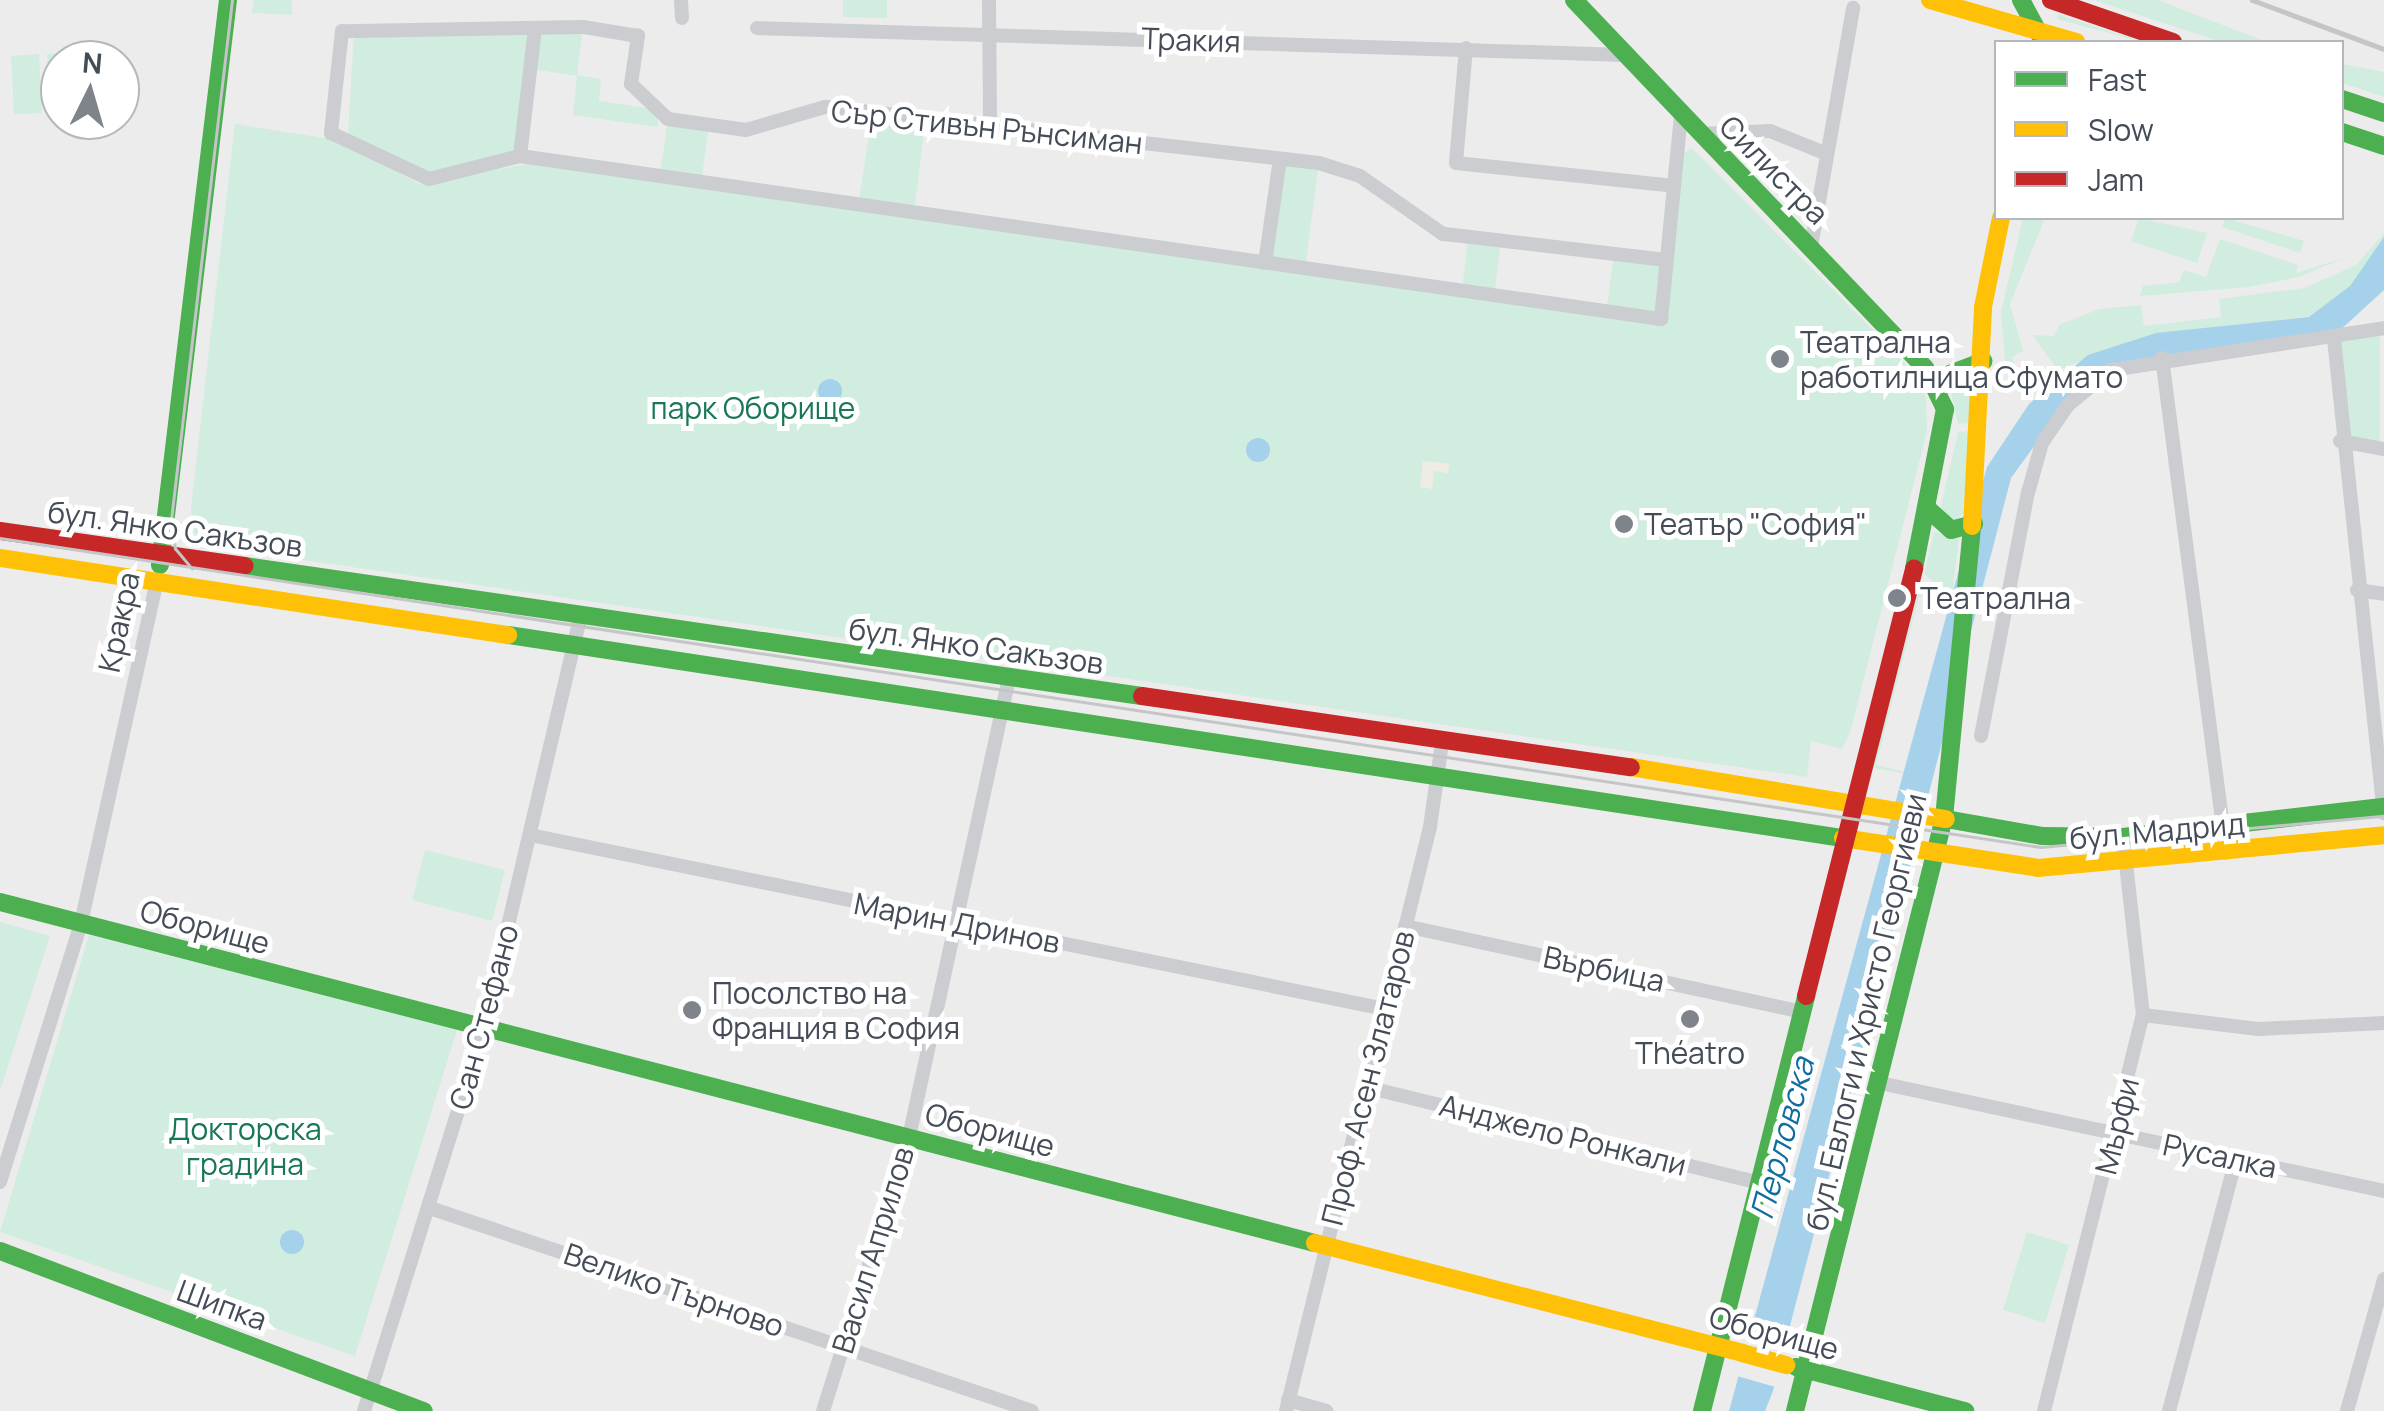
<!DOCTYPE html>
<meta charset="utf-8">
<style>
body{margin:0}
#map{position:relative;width:2384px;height:1411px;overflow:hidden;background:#edecec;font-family:Manrope,sans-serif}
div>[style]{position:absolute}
.green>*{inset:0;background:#d0eddf}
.sand>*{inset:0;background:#efede3}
.water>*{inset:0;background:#a5d1ea}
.round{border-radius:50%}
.pier>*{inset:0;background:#edecec}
.street>*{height:14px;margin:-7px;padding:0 7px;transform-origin:7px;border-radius:7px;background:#cbcdd0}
.fast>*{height:18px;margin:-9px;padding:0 9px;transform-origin:9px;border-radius:9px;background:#4caf50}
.slow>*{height:18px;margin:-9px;padding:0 9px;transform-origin:9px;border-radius:9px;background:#ffc107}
.jam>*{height:18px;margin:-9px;padding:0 9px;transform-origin:9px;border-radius:9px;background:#c62828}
.tram>*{height:2.5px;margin:-1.25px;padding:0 1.25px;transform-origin:1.25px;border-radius:1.25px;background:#c4c5c7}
.rail>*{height:5px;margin:-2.5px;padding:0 2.5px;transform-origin:2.5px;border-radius:2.5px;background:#c4c5c7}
.slow-bridge>*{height:18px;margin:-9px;padding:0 9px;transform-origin:9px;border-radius:9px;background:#ffc107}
.dots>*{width:28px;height:28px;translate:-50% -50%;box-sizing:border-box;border:5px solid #fff;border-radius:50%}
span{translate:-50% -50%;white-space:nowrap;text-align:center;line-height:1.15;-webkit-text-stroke:10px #fff;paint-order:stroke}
.street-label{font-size:30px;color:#444c58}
.poi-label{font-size:30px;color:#444c58}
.left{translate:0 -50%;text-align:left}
.park-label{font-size:30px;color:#187755}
.water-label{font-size:32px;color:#0f6da1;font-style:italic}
.legend{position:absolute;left:1994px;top:40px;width:350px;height:180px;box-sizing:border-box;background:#fff;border:2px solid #b4b7bc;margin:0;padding:12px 18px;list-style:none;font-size:30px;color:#444c58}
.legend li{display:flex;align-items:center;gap:20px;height:50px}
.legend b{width:50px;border:2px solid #b4b7bc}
.north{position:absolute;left:40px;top:40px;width:100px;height:100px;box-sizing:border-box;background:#fff;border:2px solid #b4b7bc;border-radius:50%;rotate:5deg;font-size:28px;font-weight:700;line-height:40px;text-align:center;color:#444c58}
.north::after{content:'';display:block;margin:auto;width:35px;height:45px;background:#7f848c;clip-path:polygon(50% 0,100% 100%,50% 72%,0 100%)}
</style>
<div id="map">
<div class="green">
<div style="clip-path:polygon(254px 0,292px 0,292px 15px,252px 13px)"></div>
<div style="clip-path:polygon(843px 0,887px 0,887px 18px,843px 17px)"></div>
<div style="clip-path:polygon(2094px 0,2158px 0,2267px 42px,2221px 42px)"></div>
<div style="clip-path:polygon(2058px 14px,2142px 42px,2057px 19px)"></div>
<div style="clip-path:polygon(583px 27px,577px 75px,601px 79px,599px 101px,660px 110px,657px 127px,573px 115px,577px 76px,531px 69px,520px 156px,442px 178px,348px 137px,354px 30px)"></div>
<div style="clip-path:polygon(75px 52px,75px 60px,60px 60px,60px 112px,50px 112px,47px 54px)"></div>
<div style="clip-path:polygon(39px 54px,42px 113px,14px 114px,11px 56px)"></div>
<div style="clip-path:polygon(2342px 64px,2384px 72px,2384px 97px,2342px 83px)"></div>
<div style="clip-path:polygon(873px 111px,926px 116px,914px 212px,858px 205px)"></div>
<div style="clip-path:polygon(668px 119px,709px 126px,701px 182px,660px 175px)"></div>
<div style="clip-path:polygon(235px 124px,344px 141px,419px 184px,532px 163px,1666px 326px,1682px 154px,1692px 148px,1900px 357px,1926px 397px,1927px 431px,1850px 733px,1842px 749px,1811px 741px,1807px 777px,206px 546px,193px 532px,191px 507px)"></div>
<div style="clip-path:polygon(1280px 159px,1319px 163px,1305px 269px,1265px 263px)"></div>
<div style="clip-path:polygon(2023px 218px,2045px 218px,2010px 304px,2023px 351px,2012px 357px,2026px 385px,2006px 373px,2001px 312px)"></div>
<div style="clip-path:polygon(2139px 218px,2207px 233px,2197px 263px,2131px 241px)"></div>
<div style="clip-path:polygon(2225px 218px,2304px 241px,2300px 253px,2222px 227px)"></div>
<div style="clip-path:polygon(2384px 233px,2384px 284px,2312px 316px,2146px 336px,2058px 370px,2032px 335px,2054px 336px,2059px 325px,2099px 309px,2141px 305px,2144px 326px,2221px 317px,2219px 299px,2304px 288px,2356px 265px)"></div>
<div style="clip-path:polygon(1468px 238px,1501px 242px,1494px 296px,1462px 291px)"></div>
<div style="clip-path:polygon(2220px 239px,2298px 265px,2296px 273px,2344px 258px,2299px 277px,2249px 287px,2140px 296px,2143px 286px,2179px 282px,2184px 270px,2206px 277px)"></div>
<div style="clip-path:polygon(1614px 254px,1662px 260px,1656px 315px,1607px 308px)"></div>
<div style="clip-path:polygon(2380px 327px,2380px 428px,2379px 448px,2340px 441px,2334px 339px)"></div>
<div style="clip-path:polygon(1973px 373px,1970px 423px,1958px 424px,1949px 382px)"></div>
<div style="clip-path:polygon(1970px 431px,1963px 513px,1955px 523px,1940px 510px,1958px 432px)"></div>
<div style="clip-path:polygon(1934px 532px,1959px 538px,1950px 612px,1944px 591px,1924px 574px)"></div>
<div style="clip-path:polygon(1920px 586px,1935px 599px,1919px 596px,1876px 765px,1926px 777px,1873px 768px)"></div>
<div style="clip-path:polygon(425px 850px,505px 870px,492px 921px,412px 900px)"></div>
<div style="clip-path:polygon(0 922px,50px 936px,0 1091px)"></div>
<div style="clip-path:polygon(89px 935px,457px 1030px,355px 1356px,0 1232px)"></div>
<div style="clip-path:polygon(2027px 1232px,2069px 1245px,2045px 1323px,2003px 1310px)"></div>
</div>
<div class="sand">
<div style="clip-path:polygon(1423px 461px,1449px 464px,1448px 473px,1434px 471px,1432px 489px,1420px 487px)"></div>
</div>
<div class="water">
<div style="clip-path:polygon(2384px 237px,2384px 290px,2338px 332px,2155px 358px,2072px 394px,2011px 478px,1773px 1391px,1765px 1411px,1729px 1411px,1987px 467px,2029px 404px,2088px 355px,2156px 333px,2309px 317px,2350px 286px)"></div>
<div class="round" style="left:818px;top:379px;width:24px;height:24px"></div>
<div class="round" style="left:1246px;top:438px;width:24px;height:24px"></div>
<div class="round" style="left:280px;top:1230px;width:24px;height:24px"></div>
</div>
<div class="pier">
<div style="clip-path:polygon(1748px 1331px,1791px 1342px,1779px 1388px,1737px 1376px)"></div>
</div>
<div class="street">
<div style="left:681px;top:0;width:18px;rotate:87deg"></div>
<div style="left:989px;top:0;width:121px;rotate:89.5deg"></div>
<div style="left:757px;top:28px;width:867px;rotate:1.78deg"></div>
<div style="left:1466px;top:48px;width:115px;rotate:95deg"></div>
<div style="left:1456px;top:163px;width:219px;rotate:6deg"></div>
<div style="left:1699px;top:134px;width:71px;rotate:-2.4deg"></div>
<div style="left:1770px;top:131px;width:61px;rotate:22deg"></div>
<div style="left:520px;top:156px;width:128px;rotate:-83.3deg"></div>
<div style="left:1811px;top:247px;width:243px;rotate:-80deg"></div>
<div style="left:1666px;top:260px;width:225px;rotate:-173.3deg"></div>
<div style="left:1443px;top:234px;width:101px;rotate:-145.1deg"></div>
<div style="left:1360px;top:176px;width:43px;rotate:-162.4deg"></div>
<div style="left:1319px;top:163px;width:497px;rotate:-173.5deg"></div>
<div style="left:825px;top:107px;width:82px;rotate:163.8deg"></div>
<div style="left:746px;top:130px;width:79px;rotate:-172deg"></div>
<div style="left:668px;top:119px;width:51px;rotate:-136.6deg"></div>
<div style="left:631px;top:84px;width:49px;rotate:-81.7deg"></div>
<div style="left:638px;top:36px;width:56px;rotate:-170.7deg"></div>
<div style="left:583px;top:27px;width:241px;rotate:179deg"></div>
<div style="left:342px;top:31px;width:103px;rotate:96.2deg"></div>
<div style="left:331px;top:133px;width:108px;rotate:25.1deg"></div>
<div style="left:429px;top:179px;width:94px;rotate:-14.2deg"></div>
<div style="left:520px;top:156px;width:1153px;rotate:8.13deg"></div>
<div style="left:1661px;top:319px;width:206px;rotate:-84.4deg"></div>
<div style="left:1265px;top:263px;width:105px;rotate:-81.8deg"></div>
<div style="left:2334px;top:339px;width:477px;rotate:84deg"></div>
<div style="left:2162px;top:358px;width:499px;rotate:82.6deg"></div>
<div style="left:2340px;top:441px;width:45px;rotate:10.3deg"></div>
<div style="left:2357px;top:590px;width:27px;rotate:8deg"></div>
<div style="left:1981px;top:736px;width:248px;rotate:-79.1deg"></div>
<div style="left:2028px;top:493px;width:52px;rotate:-74.4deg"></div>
<div style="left:2042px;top:443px;width:46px;rotate:-55.6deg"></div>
<div style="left:2068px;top:405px;width:55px;rotate:-39.1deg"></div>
<div style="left:2111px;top:370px;width:276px;rotate:-8.7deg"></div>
<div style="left:530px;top:835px;width:873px;rotate:11.5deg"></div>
<div style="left:1405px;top:926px;width:407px;rotate:12.2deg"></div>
<div style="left:2143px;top:1015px;width:116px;rotate:6.9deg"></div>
<div style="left:2258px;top:1029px;width:126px;rotate:-2.7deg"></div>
<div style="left:1880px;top:1083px;width:515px;rotate:12.09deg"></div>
<div style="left:1366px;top:1087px;width:406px;rotate:13.7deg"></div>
<div style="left:0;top:1182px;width:271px;rotate:-72.6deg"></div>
<div style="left:81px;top:923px;width:350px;rotate:-77.5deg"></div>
<div style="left:430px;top:1208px;width:635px;rotate:18.63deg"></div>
<div style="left:1288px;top:1400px;width:40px;rotate:16deg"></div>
<div style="left:364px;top:1411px;width:401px;rotate:-72.6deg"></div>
<div style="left:484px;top:1028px;width:423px;rotate:-76.8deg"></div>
<div style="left:823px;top:1411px;width:287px;rotate:-72.6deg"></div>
<div style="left:909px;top:1137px;width:469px;rotate:-77.7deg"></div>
<div style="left:1286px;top:1411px;width:601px;rotate:-76.15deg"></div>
<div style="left:1430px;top:827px;width:85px;rotate:-81.9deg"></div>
<div style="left:2044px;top:1411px;width:408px;rotate:-76deg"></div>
<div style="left:2143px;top:1015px;width:179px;rotate:-96.4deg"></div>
<div style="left:2169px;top:1411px;width:261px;rotate:-75.1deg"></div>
<div style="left:2347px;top:1411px;width:137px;rotate:-74.3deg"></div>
</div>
<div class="fast">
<div style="left:1574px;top:0;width:509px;rotate:46.35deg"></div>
<div style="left:1925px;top:368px;width:46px;rotate:64deg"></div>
<div style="left:1945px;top:409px;width:162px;rotate:101deg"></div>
<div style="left:2021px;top:0;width:42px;rotate:61.6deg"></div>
<div style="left:2342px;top:99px;width:44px;rotate:18.4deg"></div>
<div style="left:2342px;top:132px;width:44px;rotate:18.4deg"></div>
<div style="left:1934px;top:380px;width:53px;rotate:-20.8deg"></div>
<div style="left:1928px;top:509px;width:31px;rotate:42deg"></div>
<div style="left:1951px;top:530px;width:24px;rotate:-15deg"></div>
<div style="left:160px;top:565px;width:569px;rotate:-83.14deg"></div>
<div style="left:245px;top:566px;width:906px;rotate:8.25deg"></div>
<div style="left:508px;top:635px;width:1350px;rotate:8.65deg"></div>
<div style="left:1946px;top:819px;width:97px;rotate:10deg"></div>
<div style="left:2042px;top:836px;width:81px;rotate:0.7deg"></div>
<div style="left:2123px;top:837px;width:263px;rotate:-6.6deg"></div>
<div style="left:0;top:902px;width:1358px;rotate:14.54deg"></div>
<div style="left:0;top:1251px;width:453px;rotate:20.7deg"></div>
<div style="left:1796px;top:1367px;width:175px;rotate:14.6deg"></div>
<div style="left:1702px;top:1411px;width:428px;rotate:-75.9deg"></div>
<div style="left:1795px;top:1411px;width:611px;rotate:-75.9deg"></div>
<div style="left:1944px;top:818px;width:293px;rotate:-84.5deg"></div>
</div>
<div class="slow">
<div style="left:1930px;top:0;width:152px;rotate:16deg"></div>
<div style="left:1972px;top:526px;width:219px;rotate:-87.1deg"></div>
<div style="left:1983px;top:307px;width:91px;rotate:-78.6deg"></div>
<div style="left:0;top:558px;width:514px;rotate:8.62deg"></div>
<div style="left:1631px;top:767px;width:319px;rotate:9.4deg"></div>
<div style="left:1843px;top:838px;width:197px;rotate:8.7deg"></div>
<div style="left:2038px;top:868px;width:348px;rotate:-5.4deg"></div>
<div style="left:1315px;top:1243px;width:441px;rotate:14.4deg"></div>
</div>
<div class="jam">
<div style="left:2051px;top:0;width:129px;rotate:19deg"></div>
<div style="left:0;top:531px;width:247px;rotate:8.1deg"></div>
<div style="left:1142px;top:696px;width:494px;rotate:8.3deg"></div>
<div style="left:1806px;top:996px;width:441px;rotate:-75.8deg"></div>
</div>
<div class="tram">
<div style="left:0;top:538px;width:2064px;rotate:8.61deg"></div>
<div style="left:2041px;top:847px;width:344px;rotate:-5.2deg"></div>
<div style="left:192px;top:569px;width:26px;rotate:-130deg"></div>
<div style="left:175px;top:549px;width:29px;rotate:-98deg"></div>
<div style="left:171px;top:520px;width:524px;rotate:-83.31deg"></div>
</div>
<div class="rail">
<div style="left:2252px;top:0;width:141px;rotate:20.4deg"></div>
</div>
<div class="slow-bridge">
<div style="left:1742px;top:1353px;width:46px;rotate:15.3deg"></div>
</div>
<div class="dots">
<div style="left:1780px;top:359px;background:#7f848c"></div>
<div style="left:1624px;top:524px;background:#7f848c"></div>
<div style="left:1897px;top:598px;background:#7f848c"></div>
<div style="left:692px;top:1010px;background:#7f848c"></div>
<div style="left:1690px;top:1019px;background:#7f848c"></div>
</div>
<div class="street-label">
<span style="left:1191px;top:40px;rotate:2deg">Тракия</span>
<span style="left:987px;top:127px;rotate:6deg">Сър Стивън Рънсиман</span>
<span style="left:1774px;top:170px;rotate:45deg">Силистра</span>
<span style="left:175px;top:529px;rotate:8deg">бул. Янко Сакъзов</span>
<span style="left:119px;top:622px;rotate:-78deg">Кракра</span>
<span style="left:976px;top:646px;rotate:8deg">бул. Янко Сакъзов</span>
<span style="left:2157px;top:831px;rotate:-5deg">бул. Мадрид</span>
<span style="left:957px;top:923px;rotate:11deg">Марин Дринов</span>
<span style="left:205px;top:927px;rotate:15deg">Оборище</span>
<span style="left:1604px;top:969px;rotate:12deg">Върбица</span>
<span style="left:1866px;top:1012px;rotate:-77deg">бул. Евлоги и Христо Георгиеви</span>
<span style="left:484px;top:1017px;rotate:-75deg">Сан Стефано</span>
<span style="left:1368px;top:1078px;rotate:-76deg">Проф. Асен Златаров</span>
<span style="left:2117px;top:1126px;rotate:-76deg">Мърфи</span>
<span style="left:990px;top:1130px;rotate:15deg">Оборище</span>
<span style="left:1563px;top:1135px;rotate:14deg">Анджело Ронкали</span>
<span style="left:2220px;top:1156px;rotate:12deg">Русалка</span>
<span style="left:873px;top:1250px;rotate:-73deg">Васил Априлов</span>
<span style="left:674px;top:1290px;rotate:19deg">Велико Търново</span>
<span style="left:222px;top:1305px;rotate:20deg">Шипка</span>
<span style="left:1774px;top:1333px;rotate:15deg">Оборище</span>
</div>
<div class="poi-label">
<span class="left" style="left:1800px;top:359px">Театрална<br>работилница Сфумато</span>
<span class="left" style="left:1644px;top:524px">Театър "София"</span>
<span class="left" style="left:1920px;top:598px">Театрална</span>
<span class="left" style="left:712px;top:1010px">Посолство на<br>Франция в София</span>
<span style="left:1690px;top:1053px">Théatro</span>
</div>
<div class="park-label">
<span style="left:753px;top:408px">парк Оборище</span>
<span style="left:245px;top:1146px">Докторска<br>градина</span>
</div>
<div class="water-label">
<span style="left:1782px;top:1138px;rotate:-75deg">Перловска</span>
</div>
<ul class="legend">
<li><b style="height:12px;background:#4caf50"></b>Fast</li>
<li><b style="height:12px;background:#ffc107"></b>Slow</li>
<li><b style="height:12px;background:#c62828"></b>Jam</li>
</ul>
<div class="north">N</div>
</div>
